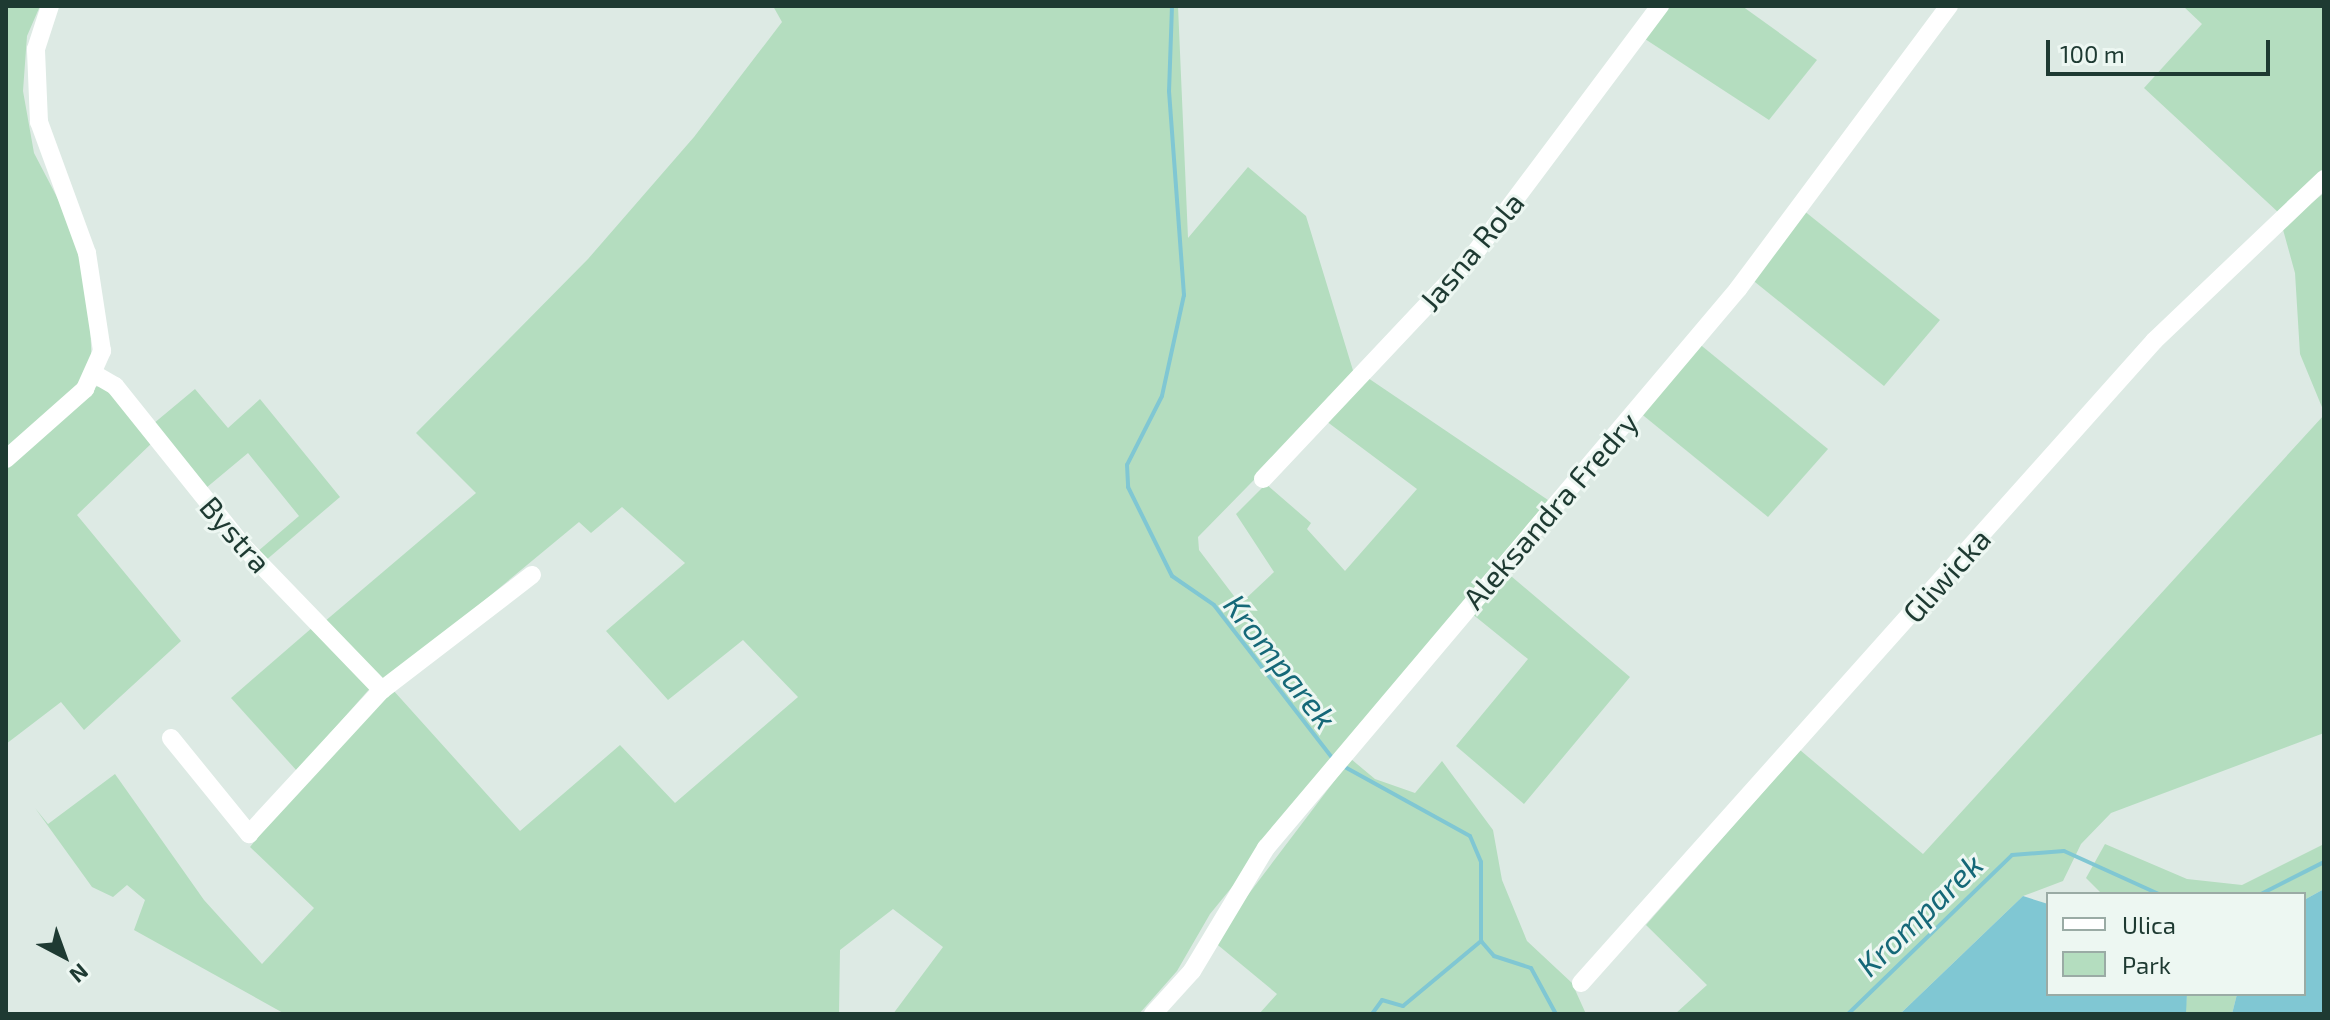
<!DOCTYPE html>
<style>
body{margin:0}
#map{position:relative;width:2330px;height:1020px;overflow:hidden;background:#ddeae4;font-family:"Exo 2",sans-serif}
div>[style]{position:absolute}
.green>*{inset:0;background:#b4ddbf}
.water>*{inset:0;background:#80c7d3}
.stream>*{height:4px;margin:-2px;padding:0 2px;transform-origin:2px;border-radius:2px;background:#80c7d3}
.minor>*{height:18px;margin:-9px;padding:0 9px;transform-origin:9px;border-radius:9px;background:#fff}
span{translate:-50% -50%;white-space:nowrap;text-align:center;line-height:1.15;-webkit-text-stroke:6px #edf7f2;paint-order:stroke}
.street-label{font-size:30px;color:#1e3a32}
.water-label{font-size:32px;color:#156878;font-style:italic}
.frame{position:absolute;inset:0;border:8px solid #1e3a32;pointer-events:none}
.legend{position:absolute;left:2046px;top:892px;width:260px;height:104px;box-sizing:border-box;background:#edf7f2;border:2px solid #9aaba5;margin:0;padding:10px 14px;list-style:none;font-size:24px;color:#1e3a32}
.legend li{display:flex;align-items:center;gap:16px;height:40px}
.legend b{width:40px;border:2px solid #9aaba5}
.north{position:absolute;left:24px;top:916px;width:80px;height:80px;-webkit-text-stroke:6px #edf7f2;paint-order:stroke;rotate:139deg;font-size:22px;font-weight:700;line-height:32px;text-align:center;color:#1e3a32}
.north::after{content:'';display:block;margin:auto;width:28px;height:36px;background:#1e3a32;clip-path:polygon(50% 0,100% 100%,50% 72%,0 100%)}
.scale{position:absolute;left:2046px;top:40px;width:224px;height:36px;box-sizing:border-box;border:4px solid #1e3a32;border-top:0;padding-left:10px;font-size:24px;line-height:28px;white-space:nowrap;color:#1e3a32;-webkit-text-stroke:6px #edf7f2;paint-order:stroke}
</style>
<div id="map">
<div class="green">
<div style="clip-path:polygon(6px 6px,40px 6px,27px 36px,23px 91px,34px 153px,71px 224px,89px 295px,92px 372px,6px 452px)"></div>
<div style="clip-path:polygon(773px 6px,1178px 6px,1188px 238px,1248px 167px,1306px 216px,1355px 377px,1198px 537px,1199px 550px,1240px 604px,1274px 572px,1236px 514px,1266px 484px,1311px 523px,1307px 529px,1345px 571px,1417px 489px,1326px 421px,1368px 378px,1548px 500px,1210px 914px,1177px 971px,1139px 1014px,893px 1014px,943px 947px,893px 909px,840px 950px,839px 1014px,285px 1014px,134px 930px,145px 900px,127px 885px,113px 897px,92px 887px,35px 808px,48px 824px,115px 774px,204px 900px,262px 964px,314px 908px,250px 847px,324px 754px,393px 690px,520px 831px,620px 745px,675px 803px,798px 697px,743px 640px,668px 700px,606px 631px,685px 563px,622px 507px,591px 533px,579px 522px,386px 682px,324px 622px,476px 493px,416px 433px,588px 259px,694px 137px,782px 22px)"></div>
<div style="clip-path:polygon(1670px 6px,1742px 6px,1817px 60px,1769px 120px,1645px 39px)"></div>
<div style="clip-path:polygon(2183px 6px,2324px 6px,2324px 170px,2279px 213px,2144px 88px,2202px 24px)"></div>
<div style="clip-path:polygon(2324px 193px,2324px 412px,2300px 354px,2295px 273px,2282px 226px)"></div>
<div style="clip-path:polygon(1803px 210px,1940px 320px,1884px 386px,1750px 278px)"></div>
<div style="clip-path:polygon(1697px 342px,1828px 449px,1768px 517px,1639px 412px)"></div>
<div style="clip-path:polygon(103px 386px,154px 441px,77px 515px,181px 641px,84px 730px,61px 702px,6px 744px,6px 463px,92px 387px)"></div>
<div style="clip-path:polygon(195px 389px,228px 428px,260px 399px,340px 497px,265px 561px,257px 552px,299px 516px,248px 453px,206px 488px,153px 424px)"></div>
<div style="clip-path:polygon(2324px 415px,2324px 733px,2111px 813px,2081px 844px,2063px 881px,2023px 896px,1900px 1014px,1675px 1014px,1707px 985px,1646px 925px,1800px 750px,1923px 854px)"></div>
<div style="clip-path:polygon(1505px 571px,1630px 677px,1524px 804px,1456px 746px,1528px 659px,1471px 613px)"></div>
<div style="clip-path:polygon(313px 627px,372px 686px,297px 771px,231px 698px)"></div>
<div style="clip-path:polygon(1351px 759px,1375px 779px,1415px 793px,1442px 761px,1493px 830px,1502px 880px,1527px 941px,1572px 983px,1586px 1014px,1259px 1014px,1277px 994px,1213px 941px)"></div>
<div style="clip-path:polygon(2105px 844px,2187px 879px,2242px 885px,2324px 844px,2324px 889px,2304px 900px,2304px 894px,2102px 894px,2086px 878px)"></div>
<div style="clip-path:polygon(2187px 994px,2237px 994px,2232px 1014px,2185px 1014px)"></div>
</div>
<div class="water">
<div style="clip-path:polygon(2324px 889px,2324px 1014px,2232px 1014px,2237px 994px,2304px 994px,2304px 900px)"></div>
<div style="clip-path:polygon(2023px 896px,2048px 904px,2048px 994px,2187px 994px,2186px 1013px,1900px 1014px)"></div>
</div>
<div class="stream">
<div style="left:1172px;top:6px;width:85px;rotate:92deg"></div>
<div style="left:1169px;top:91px;width:205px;rotate:85.8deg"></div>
<div style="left:1184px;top:295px;width:103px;rotate:102.3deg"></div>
<div style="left:1162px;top:396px;width:77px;rotate:116.9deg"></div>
<div style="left:1127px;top:465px;width:22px;rotate:87deg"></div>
<div style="left:1128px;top:487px;width:99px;rotate:63.7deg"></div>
<div style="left:1172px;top:576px;width:51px;rotate:34.6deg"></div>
<div style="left:1214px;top:605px;width:195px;rotate:52.3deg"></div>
<div style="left:1343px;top:766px;width:145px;rotate:28.9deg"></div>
<div style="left:1470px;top:836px;width:28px;rotate:67deg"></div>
<div style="left:1481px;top:862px;width:79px;rotate:90deg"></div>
<div style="left:1481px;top:941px;width:20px;rotate:49deg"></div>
<div style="left:1494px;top:956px;width:39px;rotate:18deg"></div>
<div style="left:1531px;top:968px;width:52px;rotate:61.5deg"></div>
<div style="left:2261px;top:894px;width:71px;rotate:-26.9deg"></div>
<div style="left:1372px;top:1014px;width:17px;rotate:-54deg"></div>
<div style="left:1382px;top:1000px;width:22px;rotate:16deg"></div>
<div style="left:1403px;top:1006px;width:102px;rotate:-39.8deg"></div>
<div style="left:1848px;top:1014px;width:228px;rotate:-44.1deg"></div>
<div style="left:2012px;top:855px;width:52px;rotate:-4.4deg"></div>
<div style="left:2064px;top:851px;width:104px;rotate:24.4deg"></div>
</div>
<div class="minor">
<div style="left:96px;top:375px;width:22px;rotate:30deg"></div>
<div style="left:115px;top:386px;width:206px;rotate:51.3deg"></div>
<div style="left:244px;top:547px;width:199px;rotate:46deg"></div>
<div style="left:6px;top:459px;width:106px;rotate:-41.5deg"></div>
<div style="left:85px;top:389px;width:42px;rotate:-65.9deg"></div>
<div style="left:102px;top:351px;width:99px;rotate:-98.7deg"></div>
<div style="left:87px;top:253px;width:140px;rotate:-110.1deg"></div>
<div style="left:39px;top:122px;width:73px;rotate:-92.4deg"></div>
<div style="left:36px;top:49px;width:45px;rotate:-72deg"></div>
<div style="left:1263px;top:479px;width:305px;rotate:-46.7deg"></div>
<div style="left:1472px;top:257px;width:314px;rotate:-53.2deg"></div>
<div style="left:171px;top:738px;width:124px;rotate:50.9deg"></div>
<div style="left:249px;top:834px;width:196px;rotate:-47.3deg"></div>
<div style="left:382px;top:690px;width:189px;rotate:-37.5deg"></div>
<div style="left:1581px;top:983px;width:861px;rotate:-48.25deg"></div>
<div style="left:2154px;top:341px;width:235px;rotate:-43.6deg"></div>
<div style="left:1153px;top:1014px;width:58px;rotate:-47.8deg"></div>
<div style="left:1192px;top:971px;width:144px;rotate:-59deg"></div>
<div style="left:1266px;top:848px;width:732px;rotate:-49.82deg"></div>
<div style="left:1738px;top:289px;width:353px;rotate:-53.3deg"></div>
</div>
<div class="street-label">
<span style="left:1471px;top:251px;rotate:-50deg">Jasna Rola</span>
<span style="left:1550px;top:510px;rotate:-49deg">Aleksandra Fredry</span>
<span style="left:236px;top:534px;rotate:49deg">Bystra</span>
<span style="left:1946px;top:575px;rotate:-48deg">Gliwicka</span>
</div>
<div class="water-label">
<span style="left:1281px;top:661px;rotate:52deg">Kromparek</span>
<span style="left:1919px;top:914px;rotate:-44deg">Kromparek</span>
</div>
<div class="frame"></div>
<ul class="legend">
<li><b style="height:10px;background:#fff"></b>Ulica</li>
<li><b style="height:22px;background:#b4ddbf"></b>Park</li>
</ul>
<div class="north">N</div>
<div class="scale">100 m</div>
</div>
